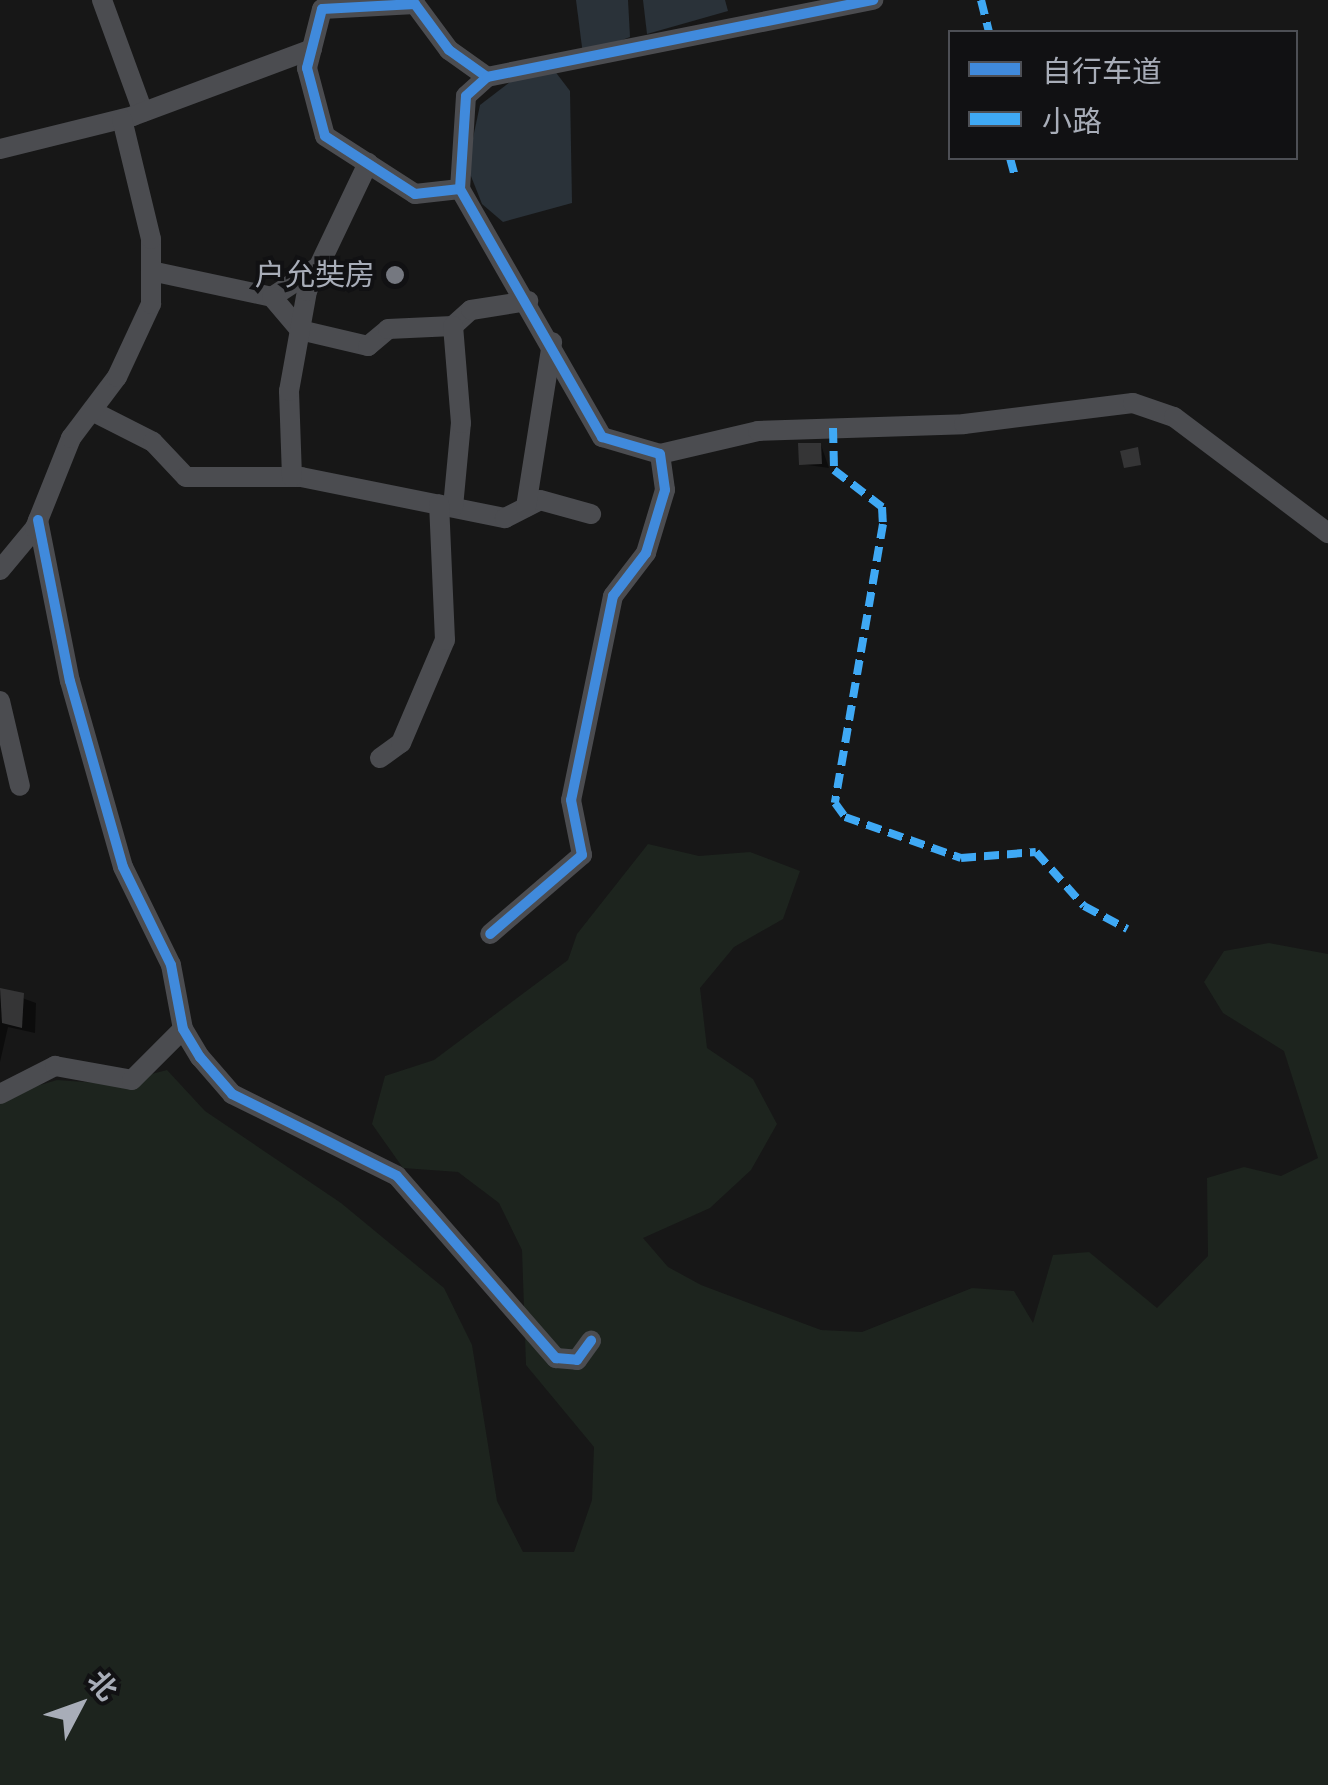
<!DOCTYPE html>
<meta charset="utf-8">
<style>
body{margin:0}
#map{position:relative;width:1328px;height:1785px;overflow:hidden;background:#171717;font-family:Figtree,"Noto Sans SC",sans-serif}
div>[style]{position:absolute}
.green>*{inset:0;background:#1d241e}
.water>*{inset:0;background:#2a3239}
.shadow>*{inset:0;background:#0007}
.building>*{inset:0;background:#353536}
.minor>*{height:20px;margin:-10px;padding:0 10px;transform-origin:10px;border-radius:10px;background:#4b4c50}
.quiet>*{height:8px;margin-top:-4px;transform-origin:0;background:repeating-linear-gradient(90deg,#3fa9f5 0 15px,transparent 0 23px)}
.cycleway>*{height:10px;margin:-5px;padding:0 5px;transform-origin:5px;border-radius:5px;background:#408adc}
.dots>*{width:28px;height:28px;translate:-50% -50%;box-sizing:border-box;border:5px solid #111113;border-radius:50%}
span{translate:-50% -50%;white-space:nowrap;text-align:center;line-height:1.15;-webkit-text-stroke:8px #111113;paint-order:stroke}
.poi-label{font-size:30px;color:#a8adb8}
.right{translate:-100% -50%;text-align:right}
.legend{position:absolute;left:948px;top:30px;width:350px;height:130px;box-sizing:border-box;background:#111113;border:2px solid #4d4f55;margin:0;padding:12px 18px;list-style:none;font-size:30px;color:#a8adb8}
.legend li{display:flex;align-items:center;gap:20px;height:50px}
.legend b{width:50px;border:2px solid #4d4f55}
.north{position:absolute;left:30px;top:1655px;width:100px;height:100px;-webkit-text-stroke:8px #111113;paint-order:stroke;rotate:49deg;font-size:28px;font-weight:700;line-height:40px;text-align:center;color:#a8adb8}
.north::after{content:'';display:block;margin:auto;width:35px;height:45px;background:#a8adb8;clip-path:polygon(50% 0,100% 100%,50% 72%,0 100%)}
</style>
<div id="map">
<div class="green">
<div style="clip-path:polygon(648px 844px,699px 856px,750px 852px,800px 871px,783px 919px,734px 947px,700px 988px,707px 1048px,753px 1079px,777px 1124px,751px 1170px,710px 1208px,643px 1238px,668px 1267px,701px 1285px,821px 1330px,862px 1332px,972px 1288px,1014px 1291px,1033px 1323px,1053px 1255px,1089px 1252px,1157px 1308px,1208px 1256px,1207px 1178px,1244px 1167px,1281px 1176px,1318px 1158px,1284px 1051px,1223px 1013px,1204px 982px,1224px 951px,1269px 943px,1328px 954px,1328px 1785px,0 1785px,0 1097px,57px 1080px,113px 1084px,167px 1070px,205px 1111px,341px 1203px,444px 1288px,472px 1345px,497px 1501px,523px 1552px,574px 1552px,592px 1500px,594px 1447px,526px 1365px,522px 1250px,499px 1203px,458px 1172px,403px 1168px,372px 1124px,385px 1076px,434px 1060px,568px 960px,577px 934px)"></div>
</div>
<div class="water">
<div style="clip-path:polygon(576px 0,628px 0,630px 37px,583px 55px)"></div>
<div style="clip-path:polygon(643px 0,725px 0,728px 11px,647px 34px)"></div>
<div style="clip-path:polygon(554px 70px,570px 91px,572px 203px,503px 222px,482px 204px,467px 166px,480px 105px,518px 76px)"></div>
</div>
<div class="shadow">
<div style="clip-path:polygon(821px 445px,829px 468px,801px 464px)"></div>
<div style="clip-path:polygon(0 990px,36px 1003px,35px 1033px,8px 1027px,0 1062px)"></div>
</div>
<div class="building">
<div style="clip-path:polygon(798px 443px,821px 443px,822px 464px,799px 465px)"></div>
<div style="clip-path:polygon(1138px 447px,1141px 465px,1124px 468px,1120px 451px)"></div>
<div style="clip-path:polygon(0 988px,24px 993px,22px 1028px,2px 1023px)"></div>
</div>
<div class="minor">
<div style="left:102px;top:0;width:119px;rotate:69.9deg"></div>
<div style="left:487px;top:77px;width:47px;rotate:-144.6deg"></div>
<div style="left:449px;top:50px;width:57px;rotate:-126.5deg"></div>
<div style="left:415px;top:4px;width:93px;rotate:176.9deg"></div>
<div style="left:322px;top:9px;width:61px;rotate:104.3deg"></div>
<div style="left:307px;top:68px;width:70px;rotate:75.2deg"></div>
<div style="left:325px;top:136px;width:107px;rotate:32.8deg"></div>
<div style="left:415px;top:194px;width:45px;rotate:-6.3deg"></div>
<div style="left:460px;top:189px;width:93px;rotate:-86.3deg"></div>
<div style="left:466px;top:96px;width:28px;rotate:-42deg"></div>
<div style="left:487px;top:77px;width:394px;rotate:-11.3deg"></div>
<div style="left:0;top:149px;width:137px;rotate:-13.9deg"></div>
<div style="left:133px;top:116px;width:191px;rotate:-20.5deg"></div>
<div style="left:460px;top:189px;width:286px;rotate:60.2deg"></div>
<div style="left:602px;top:437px;width:60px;rotate:16.3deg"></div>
<div style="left:660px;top:454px;width:36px;rotate:82deg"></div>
<div style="left:665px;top:490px;width:66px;rotate:106.8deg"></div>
<div style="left:646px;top:553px;width:54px;rotate:127.5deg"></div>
<div style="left:613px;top:596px;width:208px;rotate:101.6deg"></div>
<div style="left:571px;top:800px;width:56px;rotate:78.7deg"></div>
<div style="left:582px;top:855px;width:121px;rotate:139.3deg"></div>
<div style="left:151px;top:271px;width:124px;rotate:12.1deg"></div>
<div style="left:272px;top:297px;width:55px;rotate:-33.1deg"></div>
<div style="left:272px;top:297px;width:43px;rotate:49.7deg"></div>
<div style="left:300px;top:330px;width:70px;rotate:13.2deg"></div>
<div style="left:368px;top:346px;width:26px;rotate:-40deg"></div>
<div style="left:388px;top:329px;width:65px;rotate:-2.6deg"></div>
<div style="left:453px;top:326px;width:24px;rotate:-42deg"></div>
<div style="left:471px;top:310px;width:58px;rotate:-9deg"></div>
<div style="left:92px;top:411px;width:68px;rotate:26.9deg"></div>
<div style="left:153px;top:442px;width:48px;rotate:46.7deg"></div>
<div style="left:186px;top:477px;width:115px"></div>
<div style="left:301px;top:477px;width:208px;rotate:11.4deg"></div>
<div style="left:505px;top:518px;width:39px;rotate:-27deg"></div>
<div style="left:540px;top:500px;width:53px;rotate:15.4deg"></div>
<div style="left:660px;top:454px;width:101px;rotate:-13.2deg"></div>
<div style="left:758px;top:431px;width:206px;rotate:-1.9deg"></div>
<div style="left:964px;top:424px;width:170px;rotate:-7.1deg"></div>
<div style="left:1133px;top:403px;width:43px;rotate:18.9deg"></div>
<div style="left:1174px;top:417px;width:193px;rotate:37deg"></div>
<div style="left:292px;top:477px;width:86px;rotate:-92deg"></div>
<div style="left:289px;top:391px;width:102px;rotate:-79.8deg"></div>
<div style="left:307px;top:291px;width:142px;rotate:-64.5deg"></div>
<div style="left:453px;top:507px;width:84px;rotate:-84.6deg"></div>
<div style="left:461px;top:423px;width:97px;rotate:-94.7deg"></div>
<div style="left:526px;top:507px;width:167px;rotate:-81deg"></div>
<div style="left:38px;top:520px;width:164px;rotate:78.8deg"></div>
<div style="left:70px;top:681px;width:193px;rotate:74.1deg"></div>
<div style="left:123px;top:867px;width:109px;rotate:63.9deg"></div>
<div style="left:171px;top:965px;width:65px;rotate:79.4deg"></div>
<div style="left:183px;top:1029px;width:33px;rotate:59deg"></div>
<div style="left:200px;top:1057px;width:49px;rotate:49.1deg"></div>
<div style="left:232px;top:1094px;width:184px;rotate:26.4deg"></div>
<div style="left:397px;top:1176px;width:242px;rotate:48.9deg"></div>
<div style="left:556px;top:1358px;width:21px;rotate:5deg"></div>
<div style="left:577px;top:1360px;width:24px;rotate:-54deg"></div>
<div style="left:0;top:570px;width:55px;rotate:-50.2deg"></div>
<div style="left:35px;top:528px;width:97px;rotate:-68.2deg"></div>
<div style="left:71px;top:438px;width:76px;rotate:-53deg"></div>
<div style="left:117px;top:377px;width:81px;rotate:-65deg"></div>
<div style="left:151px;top:304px;width:65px;rotate:-90deg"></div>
<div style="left:151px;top:239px;width:123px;rotate:-103.6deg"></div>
<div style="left:0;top:701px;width:87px;rotate:76.8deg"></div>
<div style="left:380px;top:758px;width:26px;rotate:-36deg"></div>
<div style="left:401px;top:743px;width:112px;rotate:-66.9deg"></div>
<div style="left:445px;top:640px;width:136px;rotate:-92.5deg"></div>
<div style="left:0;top:1094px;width:62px;rotate:-27deg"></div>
<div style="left:55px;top:1066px;width:78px;rotate:10.3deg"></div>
<div style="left:132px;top:1080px;width:72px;rotate:-45deg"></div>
</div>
<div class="quiet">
<div style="left:981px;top:0;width:33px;rotate:76deg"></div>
<div style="left:1010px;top:158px;width:20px;rotate:75deg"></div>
<div style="left:833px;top:428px;width:42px;rotate:88.6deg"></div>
<div style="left:834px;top:470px;width:61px;rotate:37.6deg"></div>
<div style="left:882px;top:507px;width:17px;rotate:87deg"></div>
<div style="left:883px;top:524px;width:283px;rotate:99.8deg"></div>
<div style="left:835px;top:803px;width:17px;rotate:54deg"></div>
<div style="left:845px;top:817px;width:123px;rotate:19.5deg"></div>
<div style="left:961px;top:858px;width:75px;rotate:-4.6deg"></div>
<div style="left:1036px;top:852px;width:72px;rotate:48.4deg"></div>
<div style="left:1084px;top:906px;width:49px;rotate:28.1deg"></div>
</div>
<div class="cycleway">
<div style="left:487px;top:77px;width:47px;rotate:-144.6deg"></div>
<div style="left:449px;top:50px;width:57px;rotate:-126.5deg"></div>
<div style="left:415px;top:4px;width:93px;rotate:176.9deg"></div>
<div style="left:322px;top:9px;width:61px;rotate:104.3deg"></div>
<div style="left:307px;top:68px;width:70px;rotate:75.2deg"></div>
<div style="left:325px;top:136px;width:107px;rotate:32.8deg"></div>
<div style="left:415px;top:194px;width:45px;rotate:-6.3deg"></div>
<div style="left:460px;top:189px;width:93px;rotate:-86.3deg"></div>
<div style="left:466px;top:96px;width:28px;rotate:-42deg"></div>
<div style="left:487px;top:77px;width:394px;rotate:-11.3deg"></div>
<div style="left:460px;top:189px;width:286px;rotate:60.2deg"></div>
<div style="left:602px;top:437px;width:60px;rotate:16.3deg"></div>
<div style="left:660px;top:454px;width:36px;rotate:82deg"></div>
<div style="left:665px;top:490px;width:66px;rotate:106.8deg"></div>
<div style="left:646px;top:553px;width:54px;rotate:127.5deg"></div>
<div style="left:613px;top:596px;width:208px;rotate:101.6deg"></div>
<div style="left:571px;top:800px;width:56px;rotate:78.7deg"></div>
<div style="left:582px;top:855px;width:121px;rotate:139.3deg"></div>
<div style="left:38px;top:520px;width:164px;rotate:78.8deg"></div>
<div style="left:70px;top:681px;width:193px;rotate:74.1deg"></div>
<div style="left:123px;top:867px;width:109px;rotate:63.9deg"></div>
<div style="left:171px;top:965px;width:65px;rotate:79.4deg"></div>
<div style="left:183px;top:1029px;width:33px;rotate:59deg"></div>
<div style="left:200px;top:1057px;width:49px;rotate:49.1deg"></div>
<div style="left:232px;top:1094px;width:184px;rotate:26.4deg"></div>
<div style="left:397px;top:1176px;width:242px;rotate:48.9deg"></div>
<div style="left:556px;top:1358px;width:21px;rotate:5deg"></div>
<div style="left:577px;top:1360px;width:24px;rotate:-54deg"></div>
</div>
<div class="dots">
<div style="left:395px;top:275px;background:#757880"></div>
</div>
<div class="poi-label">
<span class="right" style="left:375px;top:275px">户允奘房</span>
</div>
<ul class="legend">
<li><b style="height:12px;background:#408adc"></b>自行车道</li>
<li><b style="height:12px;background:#3fa9f5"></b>小路</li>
</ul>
<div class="north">北</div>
</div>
